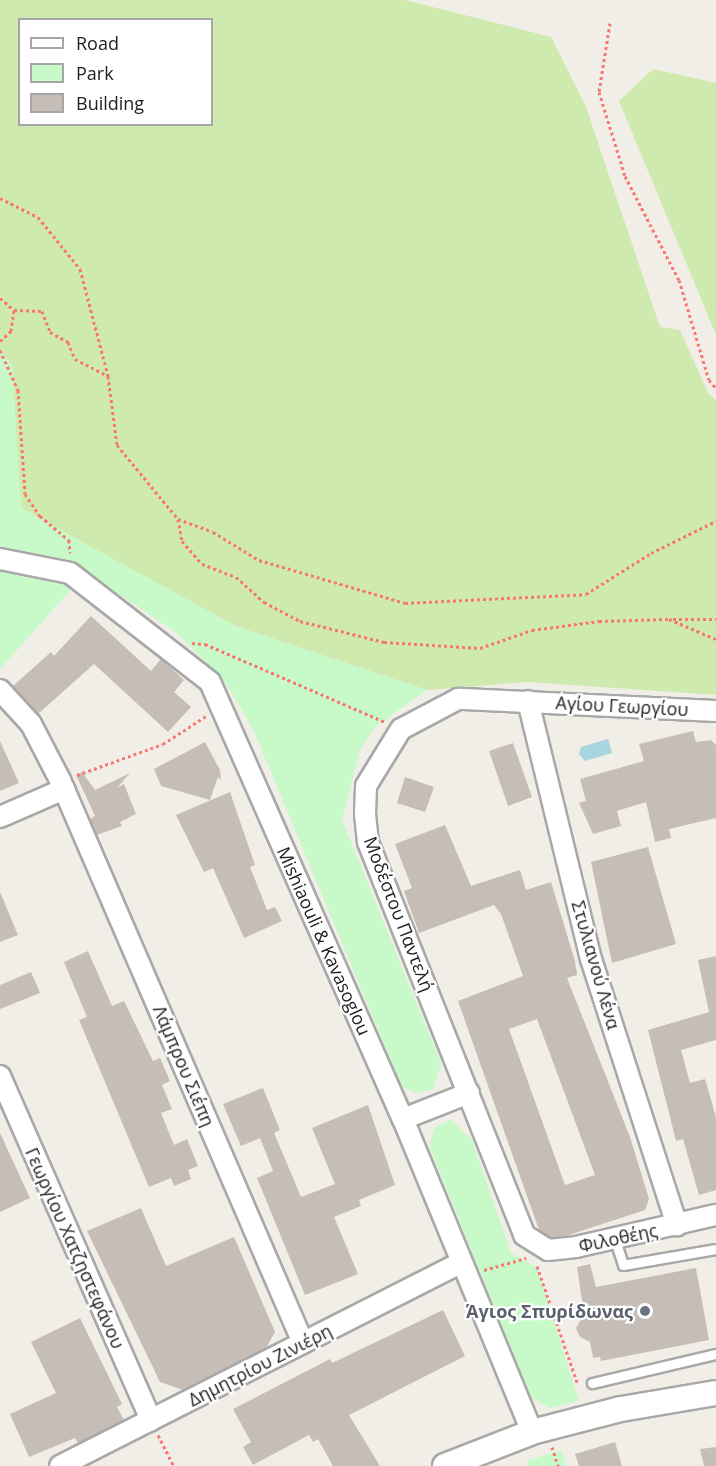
<!DOCTYPE html>
<meta charset="utf-8">
<style>
body{margin:0}
#map{position:relative;width:716px;height:1466px;overflow:hidden;background:#f1eee8;font-family:"Open Sans",sans-serif}
div>[style]{position:absolute}
.grass>*{inset:0;background:#cfeaaf}
.park>*{inset:0;background:#c7fac8}
.water>*{inset:0;background:#a9d5de}
.building>*{inset:0;background:#c6bdb7}
.path>*{height:3px;margin-top:-1.5px;transform-origin:0;background:repeating-linear-gradient(90deg,#fa7771 0 3px,transparent 0 6px)}
.roads{filter:drop-shadow(2px 0 #a8a8a8) drop-shadow(-2px 0 #a8a8a8) drop-shadow(0 2px #a8a8a8) drop-shadow(0 -2px #a8a8a8)}
.service>*{height:9px;margin:-4.5px;padding:0 4.5px;transform-origin:4.5px;border-radius:4.5px;background:#fff}
.minor>*{height:20px;margin:-10px;padding:0 10px;transform-origin:10px;border-radius:10px;background:#fff}
.tertiary>*{height:24px;margin:-12px;padding:0 12px;transform-origin:12px;border-radius:12px;background:#fff}
.dots>*{width:16px;height:16px;translate:-50% -50%;box-sizing:border-box;border:3px solid #fff;border-radius:50%}
span{translate:-50% -50%;white-space:nowrap;text-align:center;line-height:1.15;-webkit-text-stroke:4.5px #fff;paint-order:stroke}
.street-label{font-size:18px;color:#212121}
.worship-label{font-size:18px;color:#5b616d;font-weight:700}
.right{translate:-100% -50%;text-align:right}
.legend{position:absolute;left:18px;top:18px;width:195px;height:108px;box-sizing:border-box;background:#fff;border:2px solid #a6a6a6;margin:0;padding:8px 10px;list-style:none;font-size:18px;color:#212121}
.legend li{display:flex;align-items:center;gap:12px;height:30px}
.legend b{width:30px;border:2px solid #a6a6a6}
</style>
<div id="map">
<div class="grass">
<div style="clip-path:polygon(evenodd,0 0,405px 0,551px 37px,586px 107px,660px 327px,680px 330px,708px 393px,716px 400px,716px 695px,528px 682px,427px 690px,235px 626px,20px 508px,12px 365px,0 352px,0 0,20px 20px,212px 20px,212px 124px,20px 124px,20px 20px)"></div>
<div style="clip-path:polygon(653px 69px,716px 83px,716px 335px,619px 101px)"></div>
</div>
<div class="park">
<div style="clip-path:polygon(0 352px,12px 364px,21px 508px,235px 626px,427px 690px,375px 727px,360px 750px,342px 820px,441px 1063px,434px 1089px,416px 1093px,402px 1087px,253px 729px,226px 684px,177px 633px,89px 574px,67px 574px,69px 592px,0 669px)"></div>
<div style="clip-path:polygon(451px 1120px,472px 1140px,511px 1253px,537px 1267px,579px 1401px,549px 1408px,531px 1397px,429px 1146px,435px 1127px)"></div>
<div style="clip-path:polygon(561px 1450px,566px 1466px,528px 1466px,527px 1461px)"></div>
</div>
<div class="water">
<div style="clip-path:polygon(608px 739px,612px 753px,585px 761px,579px 754px,581px 747px)"></div>
</div>
<div class="building">
<div style="clip-path:polygon(91px 616px,151px 671px,161px 659px,184px 680px,174px 692px,191px 707px,168px 732px,94px 664px,38px 714px,13px 686px,51px 652px,54px 656px)"></div>
<div style="clip-path:polygon(693px 731px,696px 742px,711px 740px,716px 745px,716px 818px,669px 829px,671px 838px,655px 842px,646px 802px,617px 811px,621px 826px,593px 834px,579px 803px,586px 801px,580px 779px,644px 761px,639px 744px)"></div>
<div style="clip-path:polygon(0 741px,19px 783px,0 791px)"></div>
<div style="clip-path:polygon(205px 742px,220px 770px,221px 780px,218px 777px,210px 800px,161px 786px,154px 769px)"></div>
<div style="clip-path:polygon(513px 743px,532px 797px,508px 806px,489px 751px)"></div>
<div style="clip-path:polygon(82px 772px,95px 790px,130px 773px,117px 788px,124px 784px,136px 814px,120px 822px,122px 826px,97px 835px,90px 819px,95px 816px,76px 775px)"></div>
<div style="clip-path:polygon(405px 777px,434px 787px,425px 812px,397px 803px)"></div>
<div style="clip-path:polygon(230px 792px,255px 865px,250px 867px,267px 910px,275px 907px,282px 921px,244px 938px,213px 868px,204px 872px,176px 815px)"></div>
<div style="clip-path:polygon(evenodd,445px 825px,471px 886px,520px 870px,526px 890px,551px 882px,575px 961px,577px 975px,567px 978px,630px 1137px,649px 1199px,645px 1210px,566px 1236px,551px 1238px,539px 1230px,458px 1001px,523px 976px,501px 914px,494px 905px,419px 933px,404px 891px,412px 888px,395px 844px,445px 825px,537px 1019px,595px 1175px,565px 1185px,509px 1029px,537px 1019px)"></div>
<div style="clip-path:polygon(648px 847px,676px 944px,612px 963px,591px 862px)"></div>
<div style="clip-path:polygon(0 892px,18px 935px,0 942px)"></div>
<div style="clip-path:polygon(88px 951px,112px 1006px,124px 1001px,153px 1061px,160px 1058px,170px 1081px,162px 1085px,172px 1109px,161px 1113px,174px 1145px,187px 1139px,198px 1166px,188px 1170px,191px 1179px,174px 1186px,171px 1178px,149px 1187px,79px 1020px,87px 1017px,64px 962px)"></div>
<div style="clip-path:polygon(716px 956px,716px 1040px,681px 1050px,690px 1083px,705px 1079px,716px 1117px,716px 1190px,699px 1195px,683px 1139px,676px 1141px,648px 1030px,709px 1012px,698px 960px)"></div>
<div style="clip-path:polygon(31px 972px,40px 993px,0 1009px,0 985px)"></div>
<div style="clip-path:polygon(263px 1088px,280px 1130px,274px 1133px,301px 1197px,335px 1184px,312px 1128px,368px 1105px,395px 1185px,359px 1200px,361px 1206px,334px 1217px,358px 1274px,305px 1295px,257px 1178px,273px 1171px,260px 1138px,241px 1146px,223px 1104px)"></div>
<div style="clip-path:polygon(0 1133px,30px 1198px,0 1212px)"></div>
<div style="clip-path:polygon(141px 1208px,166px 1266px,234px 1237px,275px 1332px,266px 1348px,183px 1390px,160px 1382px,87px 1231px)"></div>
<div style="clip-path:polygon(590px 1264px,596px 1287px,696px 1268px,709px 1340px,601px 1361px,600px 1357px,593px 1358px,590px 1342px,580px 1337px,576px 1328px,584px 1314px,577px 1267px)"></div>
<div style="clip-path:polygon(443px 1310px,465px 1356px,349px 1415px,380px 1466px,333px 1466px,318px 1439px,313px 1442px,309px 1435px,253px 1465px,243px 1447px,251px 1442px,233px 1409px,330px 1359px,332px 1363px)"></div>
<div style="clip-path:polygon(80px 1318px,122px 1404px,117px 1407px,124px 1420px,78px 1443px,75px 1438px,29px 1457px,10px 1414px,56px 1393px,31px 1342px)"></div>
<div style="clip-path:polygon(615px 1442px,622px 1466px,579px 1466px,575px 1454px)"></div>
<div style="clip-path:polygon(716px 1447px,716px 1466px,704px 1466px,700px 1449px)"></div>
</div>
<div class="path">
<div style="left:610px;top:23px;width:70px;rotate:99.1deg"></div>
<div style="left:599px;top:92px;width:88px;rotate:72.8deg"></div>
<div style="left:625px;top:176px;width:117px;rotate:62.6deg"></div>
<div style="left:679px;top:280px;width:104px;rotate:73.3deg"></div>
<div style="left:709px;top:380px;width:11px;rotate:49deg"></div>
<div style="left:0;top:198px;width:42px;rotate:26.6deg"></div>
<div style="left:38px;top:217px;width:67px;rotate:51.1deg"></div>
<div style="left:80px;top:269px;width:111px;rotate:75.3deg"></div>
<div style="left:108px;top:376px;width:70px;rotate:82.6deg"></div>
<div style="left:117px;top:445px;width:96px;rotate:50.5deg"></div>
<div style="left:178px;top:519px;width:22px;rotate:80deg"></div>
<div style="left:182px;top:541px;width:30px;rotate:49deg"></div>
<div style="left:202px;top:564px;width:36px;rotate:21deg"></div>
<div style="left:236px;top:577px;width:38px;rotate:42deg"></div>
<div style="left:264px;top:602px;width:41px;rotate:27.8deg"></div>
<div style="left:300px;top:621px;width:87px;rotate:14deg"></div>
<div style="left:384px;top:642px;width:96px;rotate:3.6deg"></div>
<div style="left:480px;top:648px;width:55px;rotate:-19.1deg"></div>
<div style="left:532px;top:630px;width:68px;rotate:-7.7deg"></div>
<div style="left:599px;top:621px;width:70px;rotate:-1.6deg"></div>
<div style="left:669px;top:619px;width:51px;rotate:23.1deg"></div>
<div style="left:0;top:298px;width:18px;rotate:41deg"></div>
<div style="left:14px;top:310px;width:28px;rotate:2deg"></div>
<div style="left:42px;top:311px;width:22px;rotate:69deg"></div>
<div style="left:50px;top:332px;width:21px;rotate:29deg"></div>
<div style="left:68px;top:342px;width:18px;rotate:68deg"></div>
<div style="left:75px;top:359px;width:37px;rotate:27deg"></div>
<div style="left:0;top:341px;width:15px;rotate:-42deg"></div>
<div style="left:11px;top:331px;width:21px;rotate:-82deg"></div>
<div style="left:0;top:350px;width:44px;rotate:65.8deg"></div>
<div style="left:18px;top:390px;width:104px;rotate:86.1deg"></div>
<div style="left:25px;top:494px;width:27px;rotate:56deg"></div>
<div style="left:40px;top:516px;width:38px;rotate:40deg"></div>
<div style="left:69px;top:540px;width:13px;rotate:86deg"></div>
<div style="left:178px;top:519px;width:37px;rotate:20deg"></div>
<div style="left:213px;top:532px;width:54px;rotate:31.3deg"></div>
<div style="left:259px;top:560px;width:152px;rotate:16.4deg"></div>
<div style="left:405px;top:603px;width:181px;rotate:-2.8deg"></div>
<div style="left:586px;top:594px;width:77px;rotate:-32.2deg"></div>
<div style="left:651px;top:553px;width:72px;rotate:-26.2deg"></div>
<div style="left:673px;top:619px;width:43px"></div>
<div style="left:192px;top:643px;width:13px;rotate:4deg"></div>
<div style="left:205px;top:644px;width:196px;rotate:23.4deg"></div>
<div style="left:77px;top:775px;width:91px;rotate:-19.8deg"></div>
<div style="left:163px;top:744px;width:51px;rotate:-33.1deg"></div>
<div style="left:537px;top:1266px;width:123px;rotate:71deg"></div>
<div style="left:484px;top:1270px;width:44px;rotate:-15.9deg"></div>
<div style="left:158px;top:1435px;width:35px;rotate:63deg"></div>
<div style="left:552px;top:1447px;width:20px;rotate:72deg"></div>
</div>
<div class="roads">
<div class="service">
<div style="left:615px;top:1240px;width:26px;rotate:72deg"></div>
<div style="left:623px;top:1265px;width:94px;rotate:-9.8deg"></div>
<div style="left:592px;top:1383px;width:127px;rotate:-13.2deg"></div>
</div>
<div class="minor">
<div style="left:0;top:559px;width:71px;rotate:11.3deg"></div>
<div style="left:70px;top:573px;width:177px;rotate:37.9deg"></div>
<div style="left:210px;top:682px;width:478px;rotate:66.2deg"></div>
<div style="left:403px;top:1119px;width:339px;rotate:67.6deg"></div>
<div style="left:0;top:690px;width:46px;rotate:47.6deg"></div>
<div style="left:31px;top:724px;width:63px;rotate:62.6deg"></div>
<div style="left:60px;top:780px;width:613px;rotate:66.65deg"></div>
<div style="left:528px;top:701px;width:266px;rotate:76.3deg"></div>
<div style="left:591px;top:959px;width:280px;rotate:72.1deg"></div>
<div style="left:716px;top:711px;width:258px;rotate:-177.3deg"></div>
<div style="left:458px;top:699px;width:64px;rotate:152.2deg"></div>
<div style="left:401px;top:729px;width:67px;rotate:121.6deg"></div>
<div style="left:366px;top:786px;width:28px;rotate:92deg"></div>
<div style="left:365px;top:814px;width:28px;rotate:84deg"></div>
<div style="left:368px;top:842px;width:423px;rotate:68.3deg"></div>
<div style="left:524px;top:1235px;width:28px;rotate:32deg"></div>
<div style="left:548px;top:1250px;width:28px;rotate:-6deg"></div>
<div style="left:576px;top:1247px;width:144px;rotate:-12.9deg"></div>
<div style="left:0;top:817px;width:70px;rotate:-23.6deg"></div>
<div style="left:0;top:1076px;width:376px;rotate:66.3deg"></div>
<div style="left:403px;top:1119px;width:71px;rotate:-21.5deg"></div>
<div style="left:60px;top:1466px;width:447px;rotate:-26.9deg"></div>
</div>
<div class="tertiary">
<div style="left:445px;top:1466px;width:93px;rotate:-21.3deg"></div>
<div style="left:532px;top:1432px;width:92px;rotate:-14.5deg"></div>
<div style="left:621px;top:1409px;width:96px;rotate:-9.6deg"></div>
</div>
</div>
<div class="dots">
<div style="left:645px;top:1311px;background:#6b7280"></div>
</div>
<div class="street-label">
<span style="left:622px;top:706px;rotate:3deg">Αγίου Γεωργίου</span>
<span style="left:399px;top:914px;rotate:69deg">Μοδέστου Παντελή</span>
<span style="left:324px;top:941px;rotate:66deg">Mishiaouli &amp; Kavasoglou</span>
<span style="left:596px;top:965px;rotate:74deg">Στυλιανού Λένα</span>
<span style="left:184px;top:1066px;rotate:67deg">Λάμπρου Σιέπη</span>
<span style="left:618px;top:1238px;rotate:-12deg">Φιλοθέης</span>
<span style="left:75px;top:1248px;rotate:66deg">Γεωργίου Χατζηστεφάνου</span>
<span style="left:260px;top:1365px;rotate:-27deg">Δημητρίου Ζινιέρη</span>
</div>
<div class="worship-label">
<span class="right" style="left:633px;top:1311px">Άγιος Σπυρίδωνας</span>
</div>
<ul class="legend">
<li><b style="height:8px;background:#fff"></b>Road</li>
<li><b style="height:16px;background:#c7fac8"></b>Park</li>
<li><b style="height:16px;background:#c6bdb7"></b>Building</li>
</ul>
</div>
